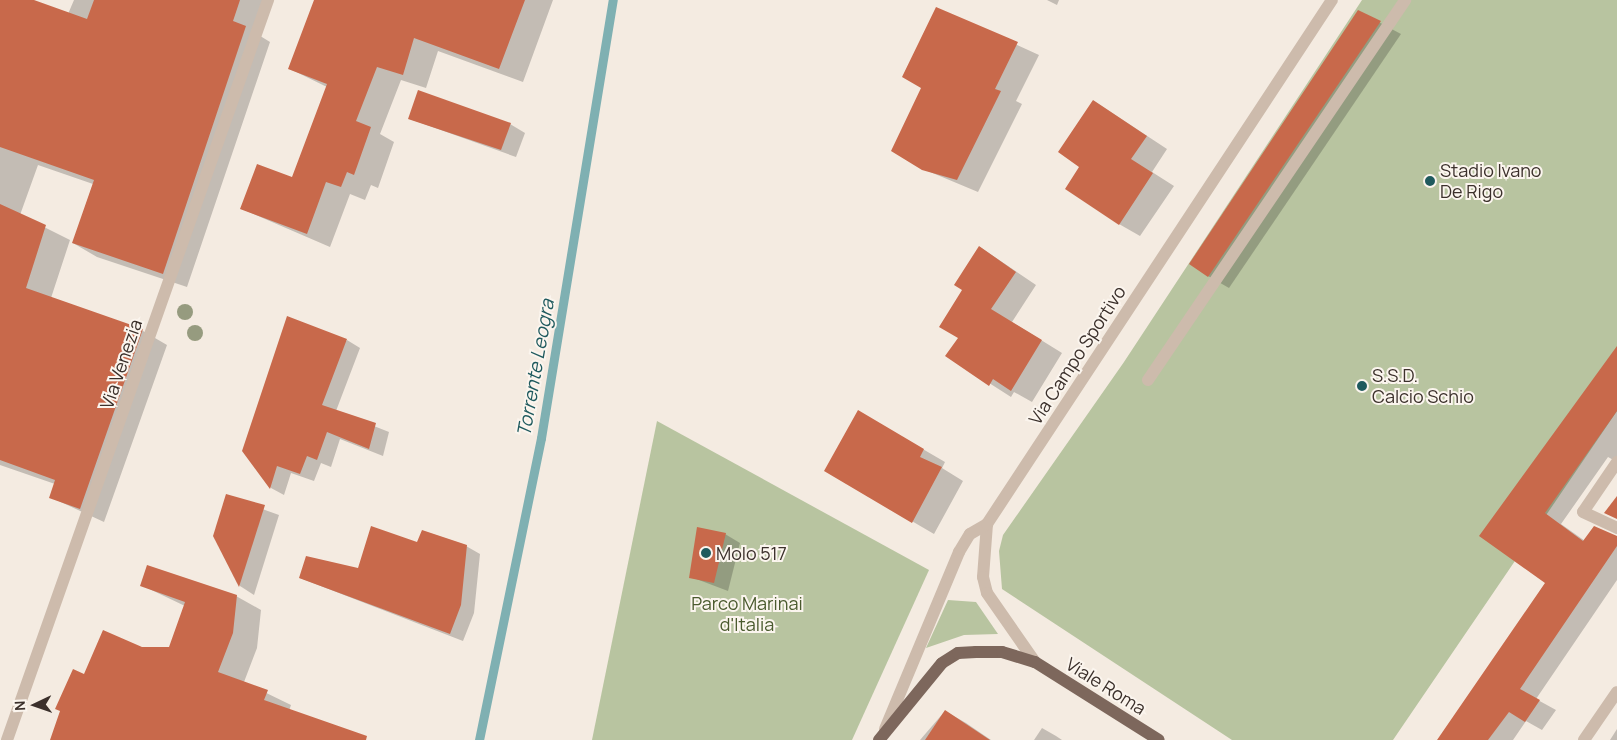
<!DOCTYPE html>
<style>
body{margin:0}
#map{position:relative;width:1617px;height:740px;overflow:hidden;background:#f4ebe1;font-family:Manrope,sans-serif}
div>[style]{position:absolute}
.green>*{inset:0;background:#b8c4a0}
.shadow>*{inset:0;background:#0003}
.stream>*{height:9px;margin:-4.5px;padding:0 4.5px;transform-origin:4.5px;border-radius:4.5px;background:#7fb0b2}
.building>*{inset:0;background:#c8694b}
.minor>*{height:12px;margin:-6px;padding:0 6px;transform-origin:6px;border-radius:6px;background:#cdbbac}
.major>*{height:12px;margin:-6px;padding:0 6px;transform-origin:6px;border-radius:6px;background:#7d675c}
.trees>*{width:16px;height:16px;margin:-8px;border-radius:50%;background:#969b7f}
.dots>*{width:14px;height:14px;translate:-50% -50%;box-sizing:border-box;border:2px solid #fbf5ee;border-radius:50%}
span{translate:-50% -50%;white-space:nowrap;text-align:center;line-height:1.15;-webkit-text-stroke:4px #fbf5ee;paint-order:stroke}
.poi-label{font-size:18px;color:#3b302b}
.left{translate:0 -50%;text-align:left}
.street-label{font-size:18px;color:#3b302b}
.park-label{font-size:18px;color:#4a5a2e}
.water-label{font-size:19px;color:#1f5a5e;font-style:italic}
.north{position:absolute;left:10px;top:680px;width:50px;height:50px;-webkit-text-stroke:4px #fbf5ee;paint-order:stroke;rotate:267deg;font-size:14px;font-weight:700;line-height:20px;text-align:center;color:#3b302b}
.north::after{content:'';display:block;margin:auto;width:18px;height:22px;background:#3b302b;clip-path:polygon(50% 0,100% 100%,50% 72%,0 100%)}
</style>
<div id="map">
<div class="green">
<div style="clip-path:polygon(1362px 0,1617px 0,1617px 411px,1393px 740px,1232px 740px,1002px 589px,999px 551px,1003px 535px,1124px 362px)"></div>
<div style="clip-path:polygon(657px 421px,929px 570px,852px 740px,592px 740px)"></div>
<div style="clip-path:polygon(948px 600px,976px 602px,998px 634px,964px 635px,926px 648px)"></div>
</div>
<div class="shadow">
<div style="clip-path:polygon(0 0,30px 0,68px 14px,74px 0,269px 0,257px 34px,270px 42px,187px 287px,97px 257px,73px 243px,93px 184px,38px 165px,20px 215px,70px 240px,51px 298px,143px 331px,167px 345px,104px 522px,50px 497px,55px 484px,0 465px)"></div>
<div style="clip-path:polygon(315px 0,553px 0,523px 82px,438px 51px,426px 88px,401px 80px,380px 134px,394px 142px,378px 188px,371px 185px,365px 200px,350px 194px,330px 247px,242px 209px,292px 179px,327px 87px,290px 69px)"></div>
<div style="clip-path:polygon(1047px 0,1059px 0,1057px 5px)"></div>
<div style="clip-path:polygon(936px 8px,1039px 55px,1016px 101px,1022px 104px,978px 192px,923px 169px,922px 88px)"></div>
<div style="clip-path:polygon(1358px 11px,1401px 34px,1229px 288px,1208px 276px)"></div>
<div style="clip-path:polygon(1094px 101px,1167px 149px,1152px 172px,1174px 186px,1140px 236px,1119px 224px)"></div>
<div style="clip-path:polygon(410px 119px,510px 124px,525px 133px,516px 157px)"></div>
<div style="clip-path:polygon(980px 247px,1036px 285px,1012px 322px,1062px 353px,1032px 402px,1014px 392px,1011px 397px,947px 356px,959px 338px,964px 290px)"></div>
<div style="clip-path:polygon(347px 340px,360px 348px,336px 411px,389px 432px,383px 456px,340px 439px,331px 467px,321px 463px,314px 481px,291px 473px,284px 495px,271px 488px,244px 451px)"></div>
<div style="clip-path:polygon(1617px 348px,1617px 462px,1608px 457px,1561px 524px,1585px 541px,1617px 536px,1617px 580px,1536px 699px,1556px 710px,1542px 730px,1526px 721px,1513px 740px,1442px 740px,1546px 582px,1481px 535px)"></div>
<div style="clip-path:polygon(859px 412px,945px 462px,942px 468px,963px 481px,934px 534px,826px 471px)"></div>
<div style="clip-path:polygon(226px 496px,279px 515px,254px 595px,240px 586px,214px 536px)"></div>
<div style="clip-path:polygon(725px 534px,740px 543px,728px 591px,691px 577px)"></div>
<div style="clip-path:polygon(418px 544px,466px 546px,480px 554px,474px 613px,463px 641px,300px 578px,358px 570px)"></div>
<div style="clip-path:polygon(141px 585px,236px 596px,261px 610px,257px 648px,244px 682px,291px 705px,289px 711px,364px 740px,51px 740px,84px 676px,142px 648px,170px 648px,185px 606px)"></div>
<div style="clip-path:polygon(945px 711px,966px 723px,991px 740px,920px 740px)"></div>
<div style="clip-path:polygon(1042px 728px,1056px 736px,1062px 740px,1034px 740px)"></div>
<div style="clip-path:polygon(1617px 729px,1617px 740px,1610px 740px)"></div>
</div>
<div class="stream">
<div style="left:479px;top:740px;width:308px;rotate:-78.4deg"></div>
<div style="left:541px;top:438px;width:444px;rotate:-80.7deg"></div>
</div>
<div class="building">
<div style="clip-path:polygon(0 0,34px 0,87px 19px,94px 0,240px 0,233px 21px,246px 26px,163px 274px,72px 243px,94px 180px,0 147px)"></div>
<div style="clip-path:polygon(314px 0,525px 0,499px 69px,414px 38px,403px 75px,377px 67px,356px 121px,371px 127px,354px 175px,347px 172px,341px 187px,326px 182px,307px 234px,240px 209px,257px 164px,292px 177px,327px 84px,288px 69px)"></div>
<div style="clip-path:polygon(936px 7px,1018px 42px,995px 89px,1001px 91px,957px 180px,922px 170px,891px 151px,921px 88px,902px 77px)"></div>
<div style="clip-path:polygon(1358px 10px,1381px 21px,1208px 277px,1189px 264px)"></div>
<div style="clip-path:polygon(418px 90px,511px 123px,501px 150px,408px 119px)"></div>
<div style="clip-path:polygon(1093px 100px,1147px 136px,1131px 159px,1153px 173px,1119px 225px,1065px 189px,1079px 167px,1058px 152px)"></div>
<div style="clip-path:polygon(0 204px,46px 225px,26px 288px,143px 329px,80px 509px,49px 498px,55px 480px,0 460px)"></div>
<div style="clip-path:polygon(979px 246px,1016px 272px,991px 309px,1042px 340px,1011px 391px,993px 379px,989px 386px,945px 356px,958px 338px,939px 327px,962px 290px,954px 285px)"></div>
<div style="clip-path:polygon(287px 316px,347px 339px,322px 405px,376px 423px,369px 449px,327px 432px,317px 460px,307px 456px,300px 474px,277px 466px,270px 489px,242px 451px)"></div>
<div style="clip-path:polygon(1617px 346px,1617px 411px,1545px 513px,1583px 541px,1594px 526px,1617px 536px,1617px 546px,1520px 689px,1540px 700px,1525px 722px,1509px 712px,1488px 740px,1437px 740px,1545px 583px,1479px 536px)"></div>
<div style="clip-path:polygon(858px 410px,924px 449px,920px 457px,942px 467px,912px 523px,824px 471px)"></div>
<div style="clip-path:polygon(226px 494px,265px 505px,239px 587px,213px 536px)"></div>
<div style="clip-path:polygon(1617px 496px,1617px 519px,1604px 513px)"></div>
<div style="clip-path:polygon(371px 526px,417px 542px,422px 530px,467px 545px,461px 605px,450px 634px,299px 578px,306px 556px,358px 568px)"></div>
<div style="clip-path:polygon(697px 527px,726px 533px,714px 583px,689px 578px)"></div>
<div style="clip-path:polygon(147px 565px,237px 595px,233px 633px,218px 672px,268px 690px,264px 700px,367px 736px,366px 740px,50px 740px,60px 711px,55px 709px,73px 669px,84px 674px,103px 630px,142px 647px,169px 647px,185px 602px,140px 586px)"></div>
<div style="clip-path:polygon(945px 710px,990px 740px,925px 740px)"></div>
</div>
<div class="minor">
<div style="left:1148px;top:380px;width:459px;rotate:-55.9deg"></div>
<div style="left:1617px;top:462px;width:60px;rotate:124.2deg"></div>
<div style="left:1583px;top:512px;width:38px;rotate:25deg"></div>
<div style="left:987px;top:524px;width:53px;rotate:94.3deg"></div>
<div style="left:983px;top:577px;width:16px;rotate:76deg"></div>
<div style="left:987px;top:593px;width:84px;rotate:55.2deg"></div>
<div style="left:885px;top:729px;width:192px;rotate:-67.3deg"></div>
<div style="left:959px;top:552px;width:21px;rotate:-59deg"></div>
<div style="left:970px;top:534px;width:20px;rotate:-30deg"></div>
<div style="left:987px;top:524px;width:627px;rotate:-56.64deg"></div>
<div style="left:7px;top:740px;width:785px;rotate:-70.57deg"></div>
<div style="left:1584px;top:740px;width:58px;rotate:-55.5deg"></div>
</div>
<div class="major">
<div style="left:879px;top:740px;width:99px;rotate:-50.7deg"></div>
<div style="left:942px;top:663px;width:19px;rotate:-32deg"></div>
<div style="left:958px;top:653px;width:18px;rotate:-3deg"></div>
<div style="left:976px;top:652px;width:26px"></div>
<div style="left:1002px;top:652px;width:34px;rotate:17deg"></div>
<div style="left:1035px;top:662px;width:146px;rotate:32.2deg"></div>
</div>
<div class="trees">
<div style="left:185px;top:312px"></div>
<div style="left:195px;top:333px"></div>
</div>
<div class="dots">
<div style="left:1430px;top:181px;background:#1f5a5e"></div>
<div style="left:1362px;top:386px;background:#1f5a5e"></div>
<div style="left:706px;top:553px;background:#1f5a5e"></div>
</div>
<div class="poi-label">
<span class="left" style="left:1440px;top:181px">Stadio Ivano<br>De Rigo</span>
<span class="left" style="left:1372px;top:386px">S.S.D.<br>Calcio Schio</span>
<span class="left" style="left:716px;top:553px">Molo 517</span>
</div>
<div class="street-label">
<span style="left:1077px;top:355px;rotate:-57deg">Via Campo Sportivo</span>
<span style="left:121px;top:364px;rotate:-71deg">Via Venezia</span>
<span style="left:1106px;top:686px;rotate:32deg">Viale Roma</span>
</div>
<div class="park-label">
<span style="left:747px;top:614px">Parco Marinai<br>d'Italia</span>
</div>
<div class="water-label">
<span style="left:536px;top:368px;rotate:-80deg">Torrente Leogra</span>
</div>
<div class="north">N</div>
</div>
